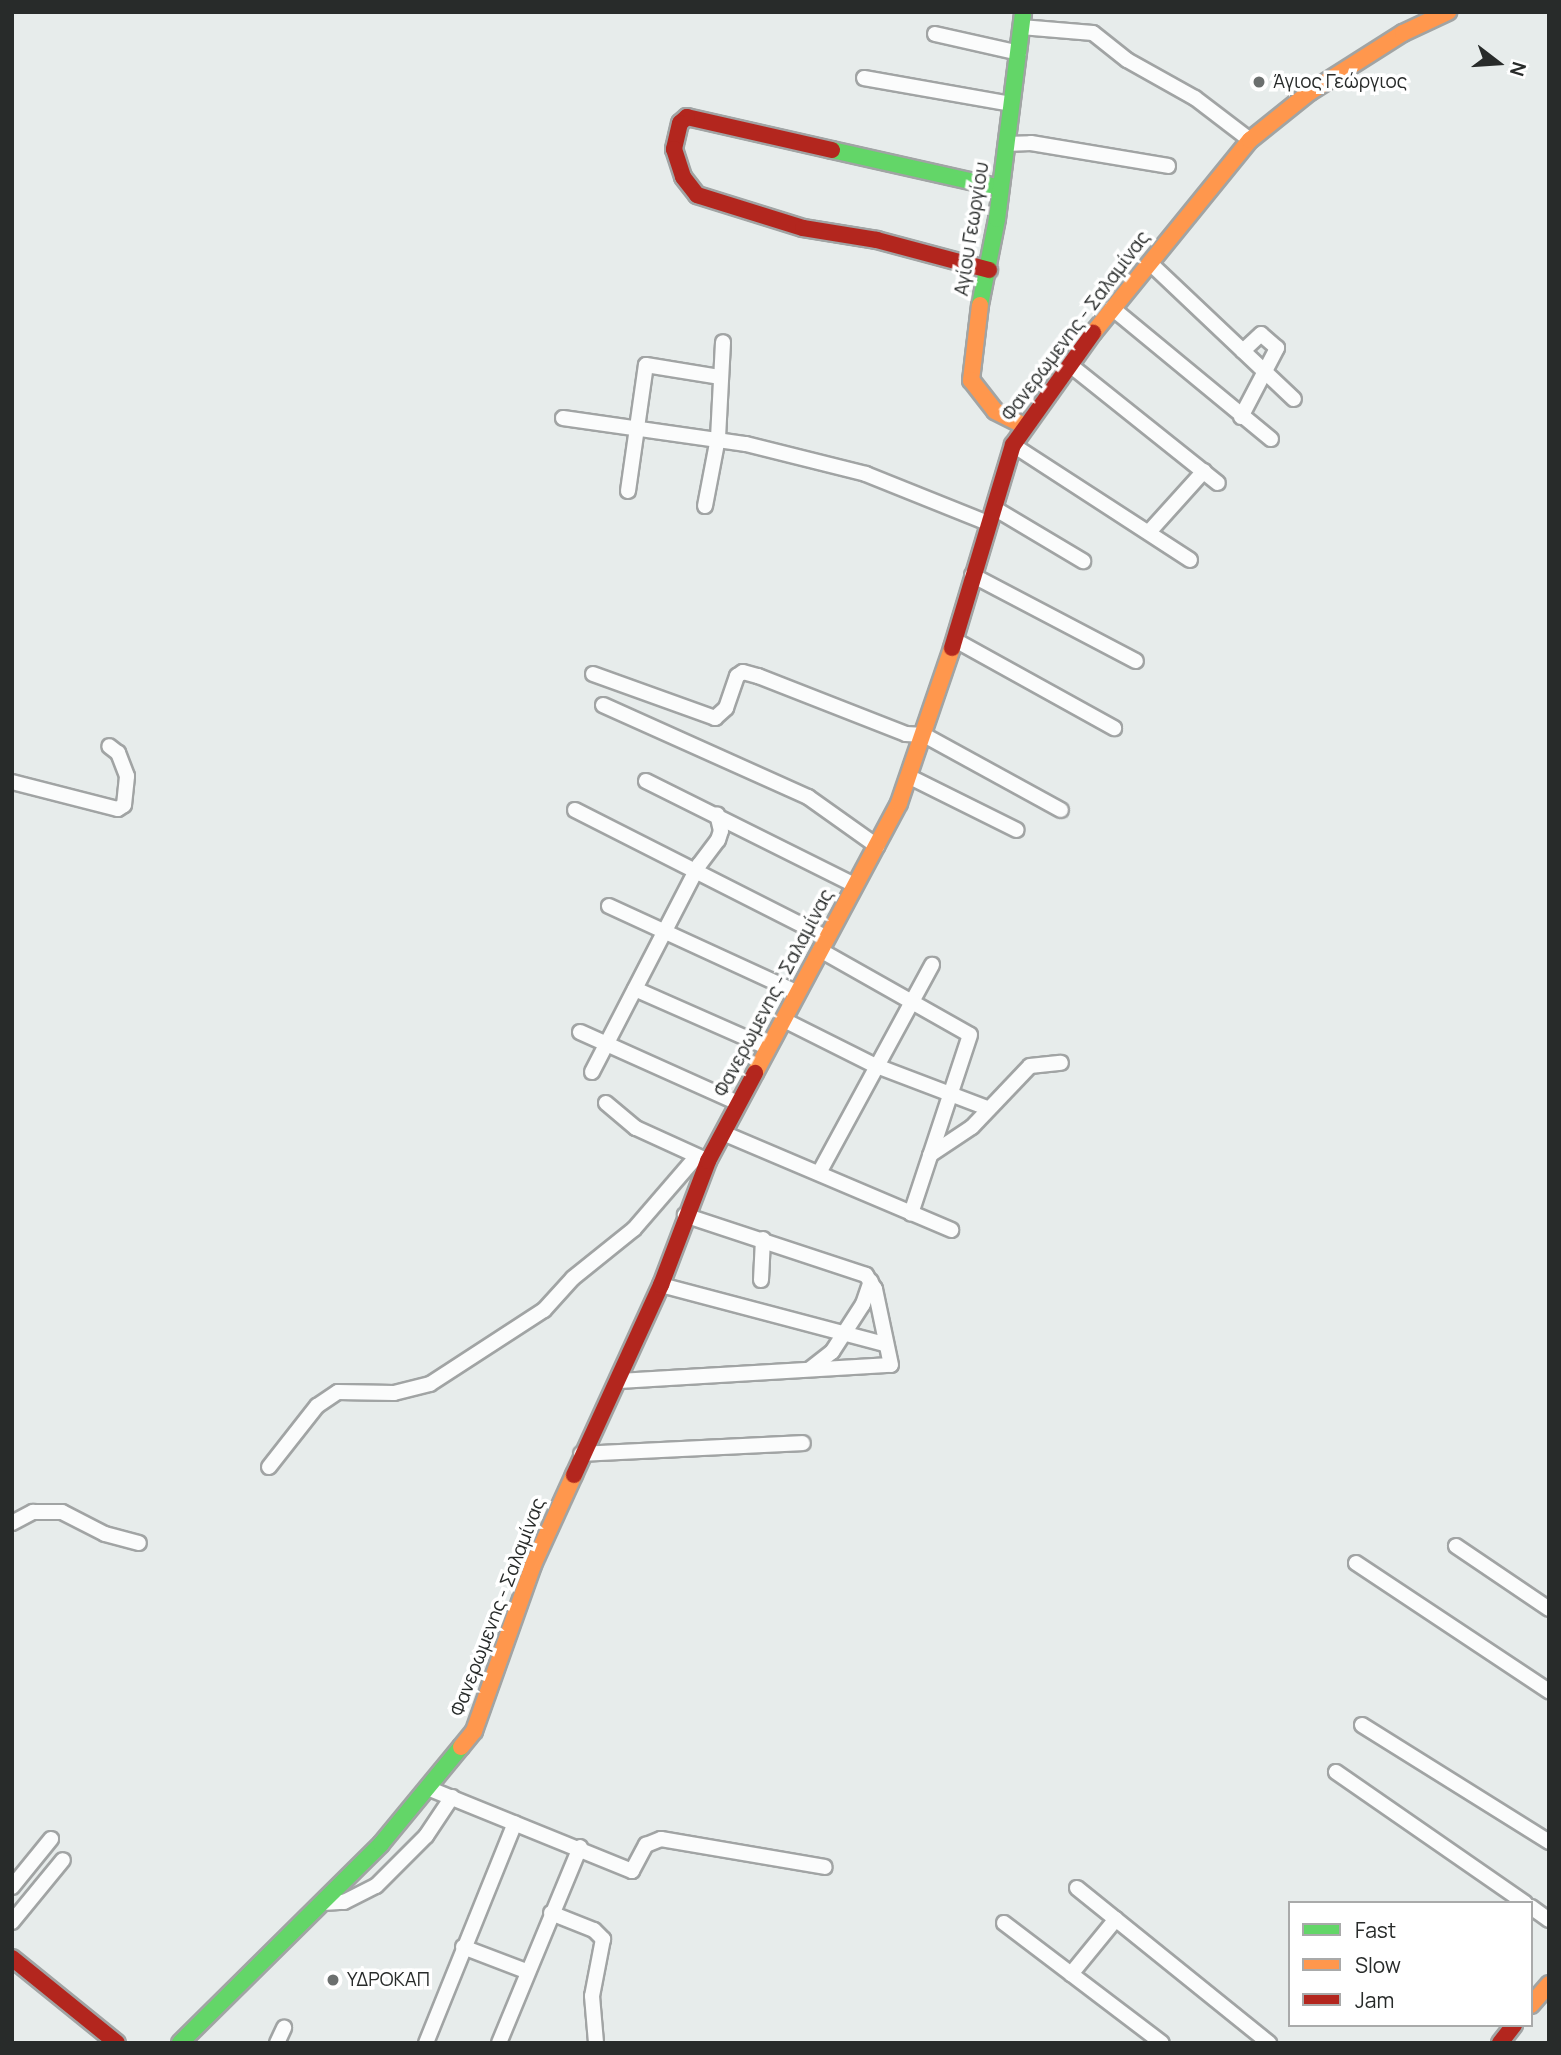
<!DOCTYPE html>
<meta charset="utf-8">
<style>
body{margin:0}
#map{position:relative;width:1561px;height:2055px;overflow:hidden;background:#e7eceb;font-family:Manrope,sans-serif}
div>[style]{position:absolute}
.roads{filter:drop-shadow(2px 0 #a1a4a4) drop-shadow(-2px 0 #a1a4a4) drop-shadow(0 2px #a1a4a4) drop-shadow(0 -2px #a1a4a4)}
.street>*{height:14px;margin:-7px;padding:0 7px;transform-origin:7px;border-radius:7px;background:#fbfcfc}
.fast>*{height:16px;margin:-8px;padding:0 8px;transform-origin:8px;border-radius:8px;background:#63d668}
.slow>*{height:16px;margin:-8px;padding:0 8px;transform-origin:8px;border-radius:8px;background:#ff974d}
.jam>*{height:16px;margin:-8px;padding:0 8px;transform-origin:8px;border-radius:8px;background:#b3261e}
.dots>*{width:19px;height:19px;translate:-50% -50%;box-sizing:border-box;border:4px solid #fff;border-radius:50%}
span{translate:-50% -50%;white-space:nowrap;text-align:center;line-height:1.15;-webkit-text-stroke:7px #fff;paint-order:stroke}
.poi-label{font-size:19px;color:#282b2a}
.left{translate:0 -50%;text-align:left}
.street-label{font-size:19px;color:#282b2a}
.frame{position:absolute;inset:0;border:14px solid #282b2a;pointer-events:none}
.legend{position:absolute;left:1288px;top:1901px;width:245px;height:126px;box-sizing:border-box;background:#fff;border:2px solid #a9aaaa;margin:0;padding:9px 12px;list-style:none;font-size:21px;color:#282b2a}
.legend li{display:flex;align-items:center;gap:14px;height:35px}
.legend b{width:35px;border:2px solid #a9aaaa}
.north{position:absolute;left:1463px;top:28px;width:70px;height:70px;-webkit-text-stroke:5px #fff;paint-order:stroke;rotate:107deg;font-size:19px;font-weight:700;line-height:28px;text-align:center;color:#282b2a}
.north::after{content:'';display:block;margin:auto;width:24px;height:32px;background:#282b2a;clip-path:polygon(50% 0,100% 100%,50% 72%,0 100%)}
</style>
<div id="map">
<div class="roads">
<div class="street">
<div style="left:1021px;top:27px;width:72px;rotate:4.8deg"></div>
<div style="left:1093px;top:33px;width:43px;rotate:38.5deg"></div>
<div style="left:1127px;top:60px;width:78px;rotate:29.2deg"></div>
<div style="left:1195px;top:98px;width:69px;rotate:37.4deg"></div>
<div style="left:935px;top:34px;width:86px;rotate:12.7deg"></div>
<div style="left:864px;top:78px;width:149px;rotate:10deg"></div>
<div style="left:1006px;top:144px;width:25px;rotate:-2deg"></div>
<div style="left:1031px;top:143px;width:139px;rotate:9.5deg"></div>
<div style="left:1150px;top:263px;width:198px;rotate:43.4deg"></div>
<div style="left:1112px;top:308px;width:206px;rotate:39.5deg"></div>
<div style="left:1070px;top:365px;width:189px;rotate:38.6deg"></div>
<div style="left:1241px;top:417px;width:78px;rotate:-62.4deg"></div>
<div style="left:1277px;top:348px;width:21px;rotate:-139deg"></div>
<div style="left:1261px;top:334px;width:25px;rotate:137deg"></div>
<div style="left:563px;top:418px;width:185px;rotate:8.1deg"></div>
<div style="left:746px;top:444px;width:124px;rotate:14deg"></div>
<div style="left:866px;top:474px;width:131px;rotate:21.9deg"></div>
<div style="left:1013px;top:445px;width:211px;rotate:33deg"></div>
<div style="left:628px;top:491px;width:127px;rotate:-81.9deg"></div>
<div style="left:646px;top:365px;width:74px;rotate:9.3deg"></div>
<div style="left:705px;top:506px;width:69px;rotate:-79.2deg"></div>
<div style="left:718px;top:438px;width:96px;rotate:-87deg"></div>
<div style="left:994px;top:508px;width:104px;rotate:30.8deg"></div>
<div style="left:1149px;top:532px;width:82px;rotate:-48deg"></div>
<div style="left:972px;top:575px;width:185px;rotate:27.7deg"></div>
<div style="left:955px;top:640px;width:182px;rotate:29deg"></div>
<div style="left:593px;top:674px;width:130px;rotate:19.8deg"></div>
<div style="left:715px;top:718px;width:15px;rotate:-42deg"></div>
<div style="left:726px;top:708px;width:34px;rotate:-71deg"></div>
<div style="left:737px;top:676px;width:7px;rotate:-34deg"></div>
<div style="left:743px;top:672px;width:16px;rotate:15deg"></div>
<div style="left:758px;top:676px;width:159px;rotate:21.4deg"></div>
<div style="left:906px;top:734px;width:18px;rotate:3deg"></div>
<div style="left:924px;top:735px;width:156px;rotate:28.7deg"></div>
<div style="left:603px;top:705px;width:225px;rotate:24.2deg"></div>
<div style="left:808px;top:797px;width:85px;rotate:35.4deg"></div>
<div style="left:910px;top:777px;width:119px;rotate:26.4deg"></div>
<div style="left:646px;top:781px;width:233px;rotate:26.5deg"></div>
<div style="left:12px;top:782px;width:109px;rotate:14.3deg"></div>
<div style="left:118px;top:809px;width:7px;rotate:-34deg"></div>
<div style="left:124px;top:805px;width:29px;rotate:-84deg"></div>
<div style="left:127px;top:776px;width:25px;rotate:-111deg"></div>
<div style="left:118px;top:753px;width:11px;rotate:-142deg"></div>
<div style="left:575px;top:810px;width:283px;rotate:26.9deg"></div>
<div style="left:609px;top:906px;width:208px;rotate:24.7deg"></div>
<div style="left:820px;top:950px;width:172px;rotate:29.5deg"></div>
<div style="left:970px;top:1035px;width:188px;rotate:108.3deg"></div>
<div style="left:635px;top:989px;width:146px;rotate:23.8deg"></div>
<div style="left:784px;top:1020px;width:101px;rotate:26.6deg"></div>
<div style="left:874px;top:1065px;width:121px;rotate:20.8deg"></div>
<div style="left:580px;top:1032px;width:173px;rotate:24.2deg"></div>
<div style="left:592px;top:1072px;width:233px;rotate:-62.7deg"></div>
<div style="left:699px;top:865px;width:31px;rotate:-53deg"></div>
<div style="left:718px;top:840px;width:9px;rotate:-72deg"></div>
<div style="left:721px;top:831px;width:17px;rotate:-103deg"></div>
<div style="left:606px;top:1103px;width:39px;rotate:40deg"></div>
<div style="left:636px;top:1128px;width:75px;rotate:24.5deg"></div>
<div style="left:723px;top:1133px;width:248px;rotate:23deg"></div>
<div style="left:930px;top:1155px;width:50px;rotate:-33.7deg"></div>
<div style="left:972px;top:1127px;width:84px;rotate:-46.4deg"></div>
<div style="left:1030px;top:1066px;width:31px;rotate:-6deg"></div>
<div style="left:819px;top:1173px;width:237px;rotate:-61.5deg"></div>
<div style="left:761px;top:1280px;width:41px;rotate:-87.2deg"></div>
<div style="left:661px;top:1285px;width:232px;rotate:14.8deg"></div>
<div style="left:810px;top:1369px;width:28px;rotate:-38deg"></div>
<div style="left:832px;top:1352px;width:57px;rotate:-57.1deg"></div>
<div style="left:863px;top:1304px;width:24px;rotate:-71deg"></div>
<div style="left:619px;top:1381px;width:272px;rotate:-3.4deg"></div>
<div style="left:891px;top:1365px;width:78px;rotate:-101.9deg"></div>
<div style="left:875px;top:1289px;width:17px;rotate:-123deg"></div>
<div style="left:866px;top:1275px;width:191px;rotate:-161.7deg"></div>
<div style="left:581px;top:1454px;width:222px;rotate:-2.8deg"></div>
<div style="left:269px;top:1467px;width:78px;rotate:-51.8deg"></div>
<div style="left:317px;top:1406px;width:25px;rotate:-34deg"></div>
<div style="left:338px;top:1392px;width:56px;rotate:1deg"></div>
<div style="left:394px;top:1393px;width:37px;rotate:-14deg"></div>
<div style="left:430px;top:1384px;width:136px;rotate:-33deg"></div>
<div style="left:544px;top:1310px;width:43px;rotate:-47.8deg"></div>
<div style="left:573px;top:1278px;width:78px;rotate:-38.8deg"></div>
<div style="left:634px;top:1229px;width:96px;rotate:-49.2deg"></div>
<div style="left:12px;top:1523px;width:24px;rotate:-28deg"></div>
<div style="left:33px;top:1512px;width:29px"></div>
<div style="left:62px;top:1512px;width:48px;rotate:27.1deg"></div>
<div style="left:105px;top:1534px;width:35px;rotate:15deg"></div>
<div style="left:1456px;top:1546px;width:112px;rotate:34.1deg"></div>
<div style="left:1356px;top:1563px;width:232px;rotate:33.6deg"></div>
<div style="left:1362px;top:1725px;width:221px;rotate:32deg"></div>
<div style="left:1336px;top:1772px;width:230px;rotate:34.7deg"></div>
<div style="left:430px;top:1789px;width:218px;rotate:22.1deg"></div>
<div style="left:632px;top:1871px;width:30px;rotate:-62deg"></div>
<div style="left:646px;top:1845px;width:16px;rotate:-22deg"></div>
<div style="left:661px;top:1839px;width:166px;rotate:9.7deg"></div>
<div style="left:12px;top:1887px;width:62px;rotate:-50.9deg"></div>
<div style="left:1077px;top:1888px;width:247px;rotate:38.9deg"></div>
<div style="left:322px;top:1903px;width:22px;rotate:-3deg"></div>
<div style="left:344px;top:1902px;width:36px;rotate:-27deg"></div>
<div style="left:376px;top:1886px;width:71px;rotate:-45deg"></div>
<div style="left:426px;top:1836px;width:47px;rotate:-56.3deg"></div>
<div style="left:1531px;top:1907px;width:22px;rotate:36deg"></div>
<div style="left:551px;top:1913px;width:46px;rotate:21.6deg"></div>
<div style="left:594px;top:1930px;width:13px;rotate:45deg"></div>
<div style="left:603px;top:1939px;width:58px;rotate:100.9deg"></div>
<div style="left:592px;top:1996px;width:47px;rotate:85.1deg"></div>
<div style="left:12px;top:1922px;width:80px;rotate:-50.6deg"></div>
<div style="left:1004px;top:1923px;width:198px;rotate:37.2deg"></div>
<div style="left:463px;top:1947px;width:67px;rotate:20.9deg"></div>
<div style="left:1071px;top:1974px;width:71px;rotate:-50.7deg"></div>
<div style="left:277px;top:2043px;width:17px;rotate:-65deg"></div>
<div style="left:426px;top:2043px;width:237px;rotate:-68deg"></div>
<div style="left:499px;top:2043px;width:212px;rotate:-67.5deg"></div>
</div>
<div class="fast">
<div style="left:832px;top:150px;width:172px;rotate:12.7deg"></div>
<div style="left:980px;top:305px;width:88px;rotate:-78.8deg"></div>
<div style="left:997px;top:219px;width:209px;rotate:-82.8deg"></div>
<div style="left:180px;top:2043px;width:283px;rotate:-44.7deg"></div>
<div style="left:381px;top:1844px;width:126px;rotate:-50.5deg"></div>
</div>
<div class="slow">
<div style="left:980px;top:305px;width:76px;rotate:96.8deg"></div>
<div style="left:971px;top:380px;width:39px;rotate:52deg"></div>
<div style="left:995px;top:411px;width:33px;rotate:27deg"></div>
<div style="left:1093px;top:333px;width:249px;rotate:-50.9deg"></div>
<div style="left:1250px;top:140px;width:77px;rotate:-38.7deg"></div>
<div style="left:1310px;top:92px;width:110px;rotate:-32.4deg"></div>
<div style="left:1403px;top:33px;width:50px;rotate:-25deg"></div>
<div style="left:755px;top:1073px;width:306px;rotate:-61.9deg"></div>
<div style="left:899px;top:803px;width:164px;rotate:-71.1deg"></div>
<div style="left:461px;top:1747px;width:21px;rotate:-51deg"></div>
<div style="left:474px;top:1731px;width:176px;rotate:-70.4deg"></div>
<div style="left:533px;top:1565px;width:99px;rotate:-65.5deg"></div>
<div style="left:1531px;top:2005px;width:28px;rotate:-49deg"></div>
</div>
<div class="jam">
<div style="left:832px;top:150px;width:149px;rotate:-167.2deg"></div>
<div style="left:687px;top:117px;width:9px;rotate:139deg"></div>
<div style="left:680px;top:123px;width:27px;rotate:103deg"></div>
<div style="left:674px;top:149px;width:29px;rotate:72deg"></div>
<div style="left:683px;top:177px;width:23px;rotate:52deg"></div>
<div style="left:697px;top:195px;width:111px;rotate:17.3deg"></div>
<div style="left:803px;top:228px;width:75px;rotate:9.2deg"></div>
<div style="left:877px;top:240px;width:116px;rotate:15deg"></div>
<div style="left:952px;top:648px;width:212px;rotate:-73.3deg"></div>
<div style="left:1013px;top:445px;width:138px;rotate:-54.5deg"></div>
<div style="left:574px;top:1475px;width:209px;rotate:-65.4deg"></div>
<div style="left:661px;top:1285px;width:133px;rotate:-69.2deg"></div>
<div style="left:708px;top:1161px;width:100px;rotate:-61.9deg"></div>
<div style="left:12px;top:1958px;width:135px;rotate:39deg"></div>
<div style="left:1500px;top:2043px;width:23px;rotate:-52deg"></div>
</div>
</div>
<div class="dots">
<div style="left:1259px;top:82px;background:#6b6f6e"></div>
<div style="left:333px;top:1980px;background:#6b6f6e"></div>
</div>
<div class="poi-label">
<span class="left" style="left:1273px;top:82px">Άγιος Γεώργιος</span>
<span class="left" style="left:347px;top:1980px">ΥΔΡΟΚΑΠ</span>
</div>
<div class="street-label">
<span style="left:972px;top:229px;rotate:-81deg">Αγίου Γεωργίου</span>
<span style="left:1076px;top:326px;rotate:-53deg">Φανερωμενης - Σαλαμίνας</span>
<span style="left:774px;top:993px;rotate:-62deg">Φανερωμενης - Σαλαμίνας</span>
<span style="left:498px;top:1607px;rotate:-69deg">Φανερωμενης - Σαλαμίνας</span>
</div>
<div class="frame"></div>
<ul class="legend">
<li><b style="height:9px;background:#63d668"></b>Fast</li>
<li><b style="height:9px;background:#ff974d"></b>Slow</li>
<li><b style="height:9px;background:#b3261e"></b>Jam</li>
</ul>
<div class="north">N</div>
</div>
